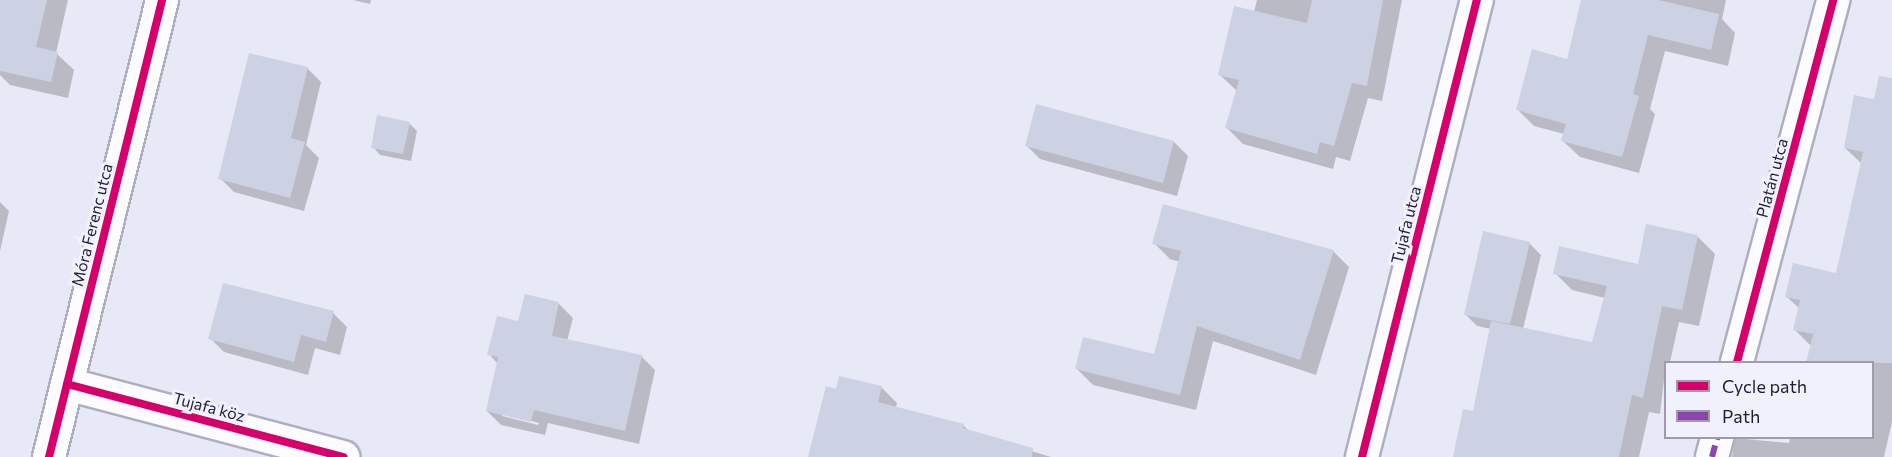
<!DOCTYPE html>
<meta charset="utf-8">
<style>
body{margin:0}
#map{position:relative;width:1892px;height:457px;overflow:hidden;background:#e8e9f6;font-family:Commissioner,sans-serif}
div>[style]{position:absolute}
.shadow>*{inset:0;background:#0003}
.building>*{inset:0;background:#ccd2e4}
.roads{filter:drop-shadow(2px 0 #aeaebf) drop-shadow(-2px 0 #aeaebf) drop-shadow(0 2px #aeaebf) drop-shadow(0 -2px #aeaebf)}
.street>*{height:32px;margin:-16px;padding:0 16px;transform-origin:16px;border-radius:16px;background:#fcfcfe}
.quiet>*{height:6px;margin-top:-3px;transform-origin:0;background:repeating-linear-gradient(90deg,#8e44ad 0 12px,transparent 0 18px)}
.cycleway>*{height:8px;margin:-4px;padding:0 4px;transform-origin:4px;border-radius:4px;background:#d6006c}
span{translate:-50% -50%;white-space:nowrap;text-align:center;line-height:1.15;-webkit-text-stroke:6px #f1f1fe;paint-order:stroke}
.street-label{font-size:16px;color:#1e1d34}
.legend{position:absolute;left:1664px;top:361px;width:210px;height:78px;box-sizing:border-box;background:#f1f1fe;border:2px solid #9d9cad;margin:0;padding:8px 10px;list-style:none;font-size:18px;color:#1e1d34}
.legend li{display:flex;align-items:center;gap:12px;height:30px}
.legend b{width:30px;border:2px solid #9d9cad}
</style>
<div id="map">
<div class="shadow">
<div style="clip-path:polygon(0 0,68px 0,56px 53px,74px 70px,68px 98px,10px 85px,0 75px)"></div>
<div style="clip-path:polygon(353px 0,371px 0,370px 4px)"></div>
<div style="clip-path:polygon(1257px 0,1402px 0,1382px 101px,1368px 98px,1350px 161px,1336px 157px,1333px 169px,1243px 144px,1227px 128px,1237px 91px,1220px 75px,1254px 12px)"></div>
<div style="clip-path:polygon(1582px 0,1726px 0,1722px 19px,1735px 33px,1728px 66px,1665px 51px,1650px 109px,1655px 114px,1639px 173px,1580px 157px,1563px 141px,1564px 134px,1534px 126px,1517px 109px,1568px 61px)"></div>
<div style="clip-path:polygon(307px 68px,321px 82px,306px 145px,319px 158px,304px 211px,234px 192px,220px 178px)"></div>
<div style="clip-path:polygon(1892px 105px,1892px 422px,1884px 457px,1732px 457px,1735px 438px,1789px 443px,1790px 438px,1872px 438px,1872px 362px,1811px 346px,1795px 330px,1800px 309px,1787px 297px,1838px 275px,1862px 164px,1845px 148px)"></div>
<div style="clip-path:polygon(409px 123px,417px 131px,411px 161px,380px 155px,373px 147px)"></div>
<div style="clip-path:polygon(1174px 142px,1188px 156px,1177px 196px,1040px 159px,1026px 145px)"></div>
<div style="clip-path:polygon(0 202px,9px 211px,0 251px)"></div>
<div style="clip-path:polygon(1698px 237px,1715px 254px,1699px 326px,1679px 322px,1670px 362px,1666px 362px,1660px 414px,1649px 412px,1639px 457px,1455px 457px,1474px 413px,1491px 329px,1477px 326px,1466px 315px,1529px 243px,1541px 255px,1523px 329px,1593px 344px,1605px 298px,1572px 290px,1555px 273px,1639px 266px)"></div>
<div style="clip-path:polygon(1154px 243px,1333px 251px,1349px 267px,1316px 375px,1213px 341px,1196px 410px,1093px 385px,1077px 369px,1155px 356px,1180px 262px,1170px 259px)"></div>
<div style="clip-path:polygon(evenodd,526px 296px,559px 304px,573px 318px,567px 341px,641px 356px,655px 370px,639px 444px,548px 423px,545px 435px,501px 425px,487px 411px,498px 364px,489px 354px,519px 323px,526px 296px,502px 413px,539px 423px,538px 425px,502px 416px,502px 413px)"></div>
<div style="clip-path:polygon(333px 313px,347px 327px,340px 355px,315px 348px,308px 375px,224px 352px,210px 338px)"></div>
<div style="clip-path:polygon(881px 387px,897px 403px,896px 408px,963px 425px,970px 432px,1051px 457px,810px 457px,837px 391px)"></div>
</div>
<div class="building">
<div style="clip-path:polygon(0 0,47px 0,36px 47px,58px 52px,51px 82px,0 71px)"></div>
<div style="clip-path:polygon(1312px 0,1383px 0,1367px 86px,1352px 83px,1334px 146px,1320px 142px,1317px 154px,1225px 128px,1239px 80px,1218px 75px,1234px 6px,1307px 23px)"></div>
<div style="clip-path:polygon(1581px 0,1658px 0,1719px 14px,1711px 50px,1648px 35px,1633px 94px,1639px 96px,1622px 157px,1561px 141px,1566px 124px,1516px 110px,1532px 49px,1567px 59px)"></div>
<div style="clip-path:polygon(249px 53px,308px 67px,291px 138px,305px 142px,290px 198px,218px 179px)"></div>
<div style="clip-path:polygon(1879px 76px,1892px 78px,1892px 363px,1806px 363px,1813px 334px,1793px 330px,1800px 300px,1785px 297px,1793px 263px,1836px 273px,1863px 152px,1844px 148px,1854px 95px,1874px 99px)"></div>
<div style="clip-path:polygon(1036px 104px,1174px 141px,1163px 183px,1025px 146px)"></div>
<div style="clip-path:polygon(377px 115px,410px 122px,403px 154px,371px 148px)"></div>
<div style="clip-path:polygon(1163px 204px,1334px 250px,1300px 360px,1197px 326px,1180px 395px,1075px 369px,1083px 337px,1154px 354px,1181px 251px,1152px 244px)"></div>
<div style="clip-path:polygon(1646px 224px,1698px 235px,1682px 310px,1662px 306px,1643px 398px,1632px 395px,1619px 457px,1453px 457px,1463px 409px,1473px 411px,1491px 321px,1592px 342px,1607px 286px,1553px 274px,1559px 246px,1638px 264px)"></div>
<div style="clip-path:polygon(1483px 231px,1530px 242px,1510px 324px,1464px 315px)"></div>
<div style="clip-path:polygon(223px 283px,334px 311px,326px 342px,301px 335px,294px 362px,208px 339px)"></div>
<div style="clip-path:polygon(525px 294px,559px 302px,552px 336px,642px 355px,625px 431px,534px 410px,531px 422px,486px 411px,498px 357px,487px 355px,497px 316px,518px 321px)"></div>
<div style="clip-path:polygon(839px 376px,882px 386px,878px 402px,964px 424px,963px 428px,1033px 448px,1032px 457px,808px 457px,826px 386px,836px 389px)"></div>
</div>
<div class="roads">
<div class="street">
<div style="left:1737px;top:362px;width:375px;rotate:-75.1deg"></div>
<div style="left:67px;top:384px;width:286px;rotate:14.8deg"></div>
<div style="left:49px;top:457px;width:471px;rotate:-76.1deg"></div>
<div style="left:1362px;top:457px;width:471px;rotate:-75.9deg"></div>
<div style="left:1712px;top:457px;width:20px;rotate:-75deg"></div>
</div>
</div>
<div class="quiet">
<div style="left:1712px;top:457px;width:20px;rotate:-75deg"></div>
</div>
<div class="cycleway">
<div style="left:1737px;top:362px;width:375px;rotate:-75.1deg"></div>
<div style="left:67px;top:384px;width:286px;rotate:14.8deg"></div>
<div style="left:49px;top:457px;width:471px;rotate:-76.1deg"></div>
<div style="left:1362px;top:457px;width:471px;rotate:-75.9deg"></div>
</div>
<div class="street-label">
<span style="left:1772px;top:178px;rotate:-75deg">Platán utca</span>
<span style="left:92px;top:225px;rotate:-76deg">Móra Ferenc utca</span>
<span style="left:1406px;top:225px;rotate:-76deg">Tujafa utca</span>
<span style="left:209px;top:407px;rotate:15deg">Tujafa köz</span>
</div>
<ul class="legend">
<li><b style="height:8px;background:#d6006c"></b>Cycle path</li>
<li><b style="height:8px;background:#8e44ad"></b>Path</li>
</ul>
</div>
